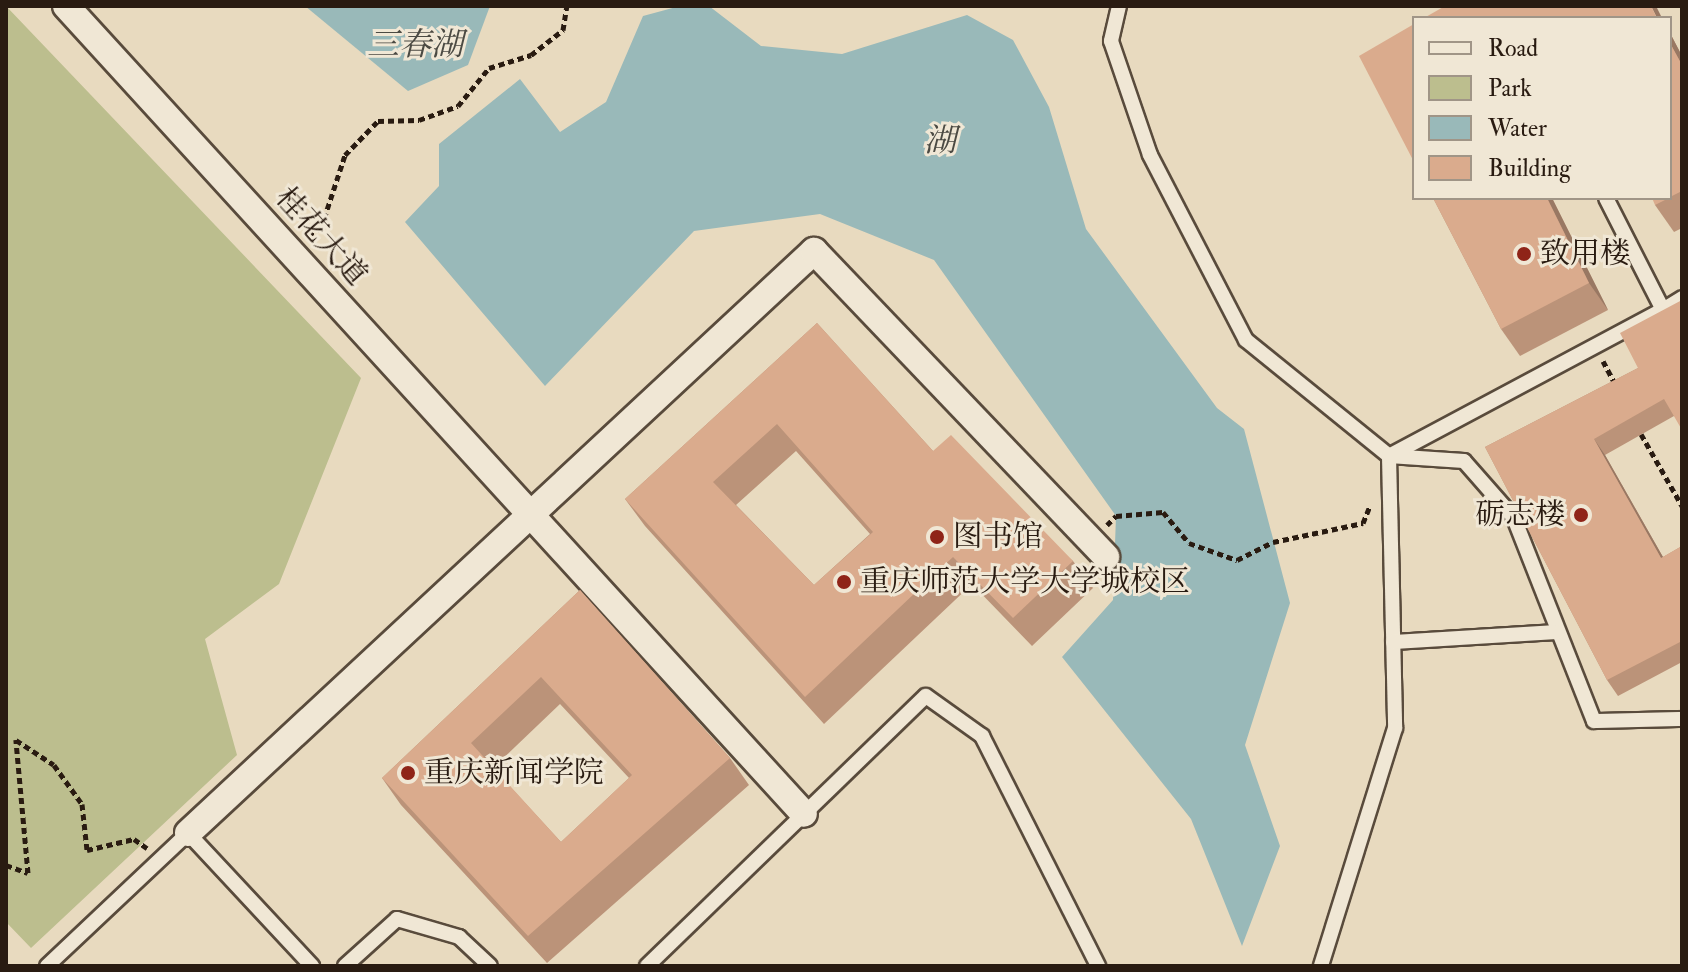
<!DOCTYPE html>
<meta charset="utf-8">
<style>
body{margin:0}
#map{position:relative;width:1688px;height:972px;overflow:hidden;background:#e8dabf;font-family:"IM FELL Double Pica","Noto Serif SC",serif}
div>[style]{position:absolute}
.green>*{inset:0;background:#bcbe8e}
.water>*{inset:0;background:#99b9b9}
.path>*{height:5px;margin-top:-2.5px;transform-origin:0;background:repeating-linear-gradient(90deg,#291b11 0 6px,transparent 0 10px)}
.roads{filter:drop-shadow(2px 0 #594b3c) drop-shadow(-2px 0 #594b3c) drop-shadow(0 2px #594b3c) drop-shadow(0 -2px #594b3c)}
.lane>*{height:14px;margin:-7px;padding:0 7px;transform-origin:7px;border-radius:7px;background:#f0e7d5}
.street>*{height:26px;margin:-13px;padding:0 13px;transform-origin:13px;border-radius:13px;background:#f0e7d5}
.wall>*{inset:0;background:#bb9379}
.shaded-wall>*{inset:0;background:#997863}
.building>*{inset:0;background:#daab8d}
.dots>*{width:22px;height:22px;translate:-50% -50%;box-sizing:border-box;border:4px solid #f0e7d5;border-radius:50%}
span{translate:-50% -50%;white-space:nowrap;text-align:center;line-height:1.15;-webkit-text-stroke:6px #f0e7d5;paint-order:stroke}
.street-label{font-size:30px;color:#291b11}
.poi-label{font-size:30px;color:#291b11}
.left{translate:0 -50%;text-align:left}
.right{translate:-100% -50%;text-align:right}
.water-label{font-size:32px;color:#4b4a43;font-style:italic}
.frame{position:absolute;inset:0;border:8px solid #291b11;pointer-events:none}
.legend{position:absolute;left:1412px;top:16px;width:260px;height:184px;box-sizing:border-box;background:#f0e7d5;border:2px solid #a09587;margin:0;padding:10px 14px;list-style:none;font-size:24px;color:#291b11}
.legend li{display:flex;align-items:center;gap:16px;height:40px}
.legend b{width:40px;border:2px solid #a09587}
</style>
<div id="map">
<div class="green">
<div style="clip-path:polygon(6px 6px,361px 378px,279px 584px,205px 639px,237px 755px,31px 948px,6px 922px)"></div>
</div>
<div class="water">
<div style="clip-path:polygon(305px 6px,490px 6px,468px 65px,408px 91px)"></div>
<div style="clip-path:polygon(680px 6px,709px 6px,761px 46px,842px 54px,967px 15px,1013px 40px,1049px 107px,1086px 229px,1217px 408px,1244px 429px,1290px 603px,1245px 745px,1280px 846px,1242px 946px,1191px 819px,1062px 657px,1113px 600px,1116px 516px,934px 260px,820px 214px,694px 231px,545px 386px,405px 222px,439px 186px,439px 144px,520px 79px,560px 132px,606px 102px,643px 16px)"></div>
</div>
<div class="path">
<div style="left:308px;top:235px;width:15px;rotate:-28deg"></div>
<div style="left:321px;top:228px;width:77px;rotate:-71.8deg"></div>
<div style="left:345px;top:155px;width:47px;rotate:-45.9deg"></div>
<div style="left:378px;top:121px;width:41px;rotate:-1.4deg"></div>
<div style="left:419px;top:120px;width:41px;rotate:-19.7deg"></div>
<div style="left:458px;top:106px;width:49px;rotate:-50.8deg"></div>
<div style="left:489px;top:68px;width:44px;rotate:-17.2deg"></div>
<div style="left:531px;top:55px;width:41px;rotate:-38deg"></div>
<div style="left:563px;top:30px;width:24px;rotate:-81deg"></div>
<div style="left:1603px;top:361px;width:26px;rotate:62deg"></div>
<div style="left:1641px;top:434px;width:83px;rotate:60.3deg"></div>
<div style="left:1107px;top:525px;width:13px;rotate:-45deg"></div>
<div style="left:1116px;top:516px;width:47px;rotate:-4.9deg"></div>
<div style="left:1163px;top:512px;width:40px;rotate:50deg"></div>
<div style="left:1189px;top:543px;width:51px;rotate:19.5deg"></div>
<div style="left:1237px;top:560px;width:40px;rotate:-26.6deg"></div>
<div style="left:1273px;top:542px;width:92px;rotate:-11.9deg"></div>
<div style="left:1363px;top:523px;width:18px;rotate:-68deg"></div>
<div style="left:6px;top:865px;width:23px;rotate:20deg"></div>
<div style="left:28px;top:873px;width:134px;rotate:-95.2deg"></div>
<div style="left:16px;top:740px;width:45px;rotate:33.3deg"></div>
<div style="left:54px;top:765px;width:48px;rotate:54.3deg"></div>
<div style="left:82px;top:804px;width:46px;rotate:83.8deg"></div>
<div style="left:87px;top:850px;width:48px;rotate:-13.2deg"></div>
<div style="left:134px;top:839px;width:16px;rotate:35deg"></div>
</div>
<div class="roads">
<div class="lane">
<div style="left:1119px;top:6px;width:36px;rotate:103deg"></div>
<div style="left:1111px;top:41px;width:120px;rotate:71.1deg"></div>
<div style="left:1150px;top:155px;width:208px;rotate:62.6deg"></div>
<div style="left:1246px;top:340px;width:184px;rotate:39deg"></div>
<div style="left:1389px;top:456px;width:272px;rotate:88.7deg"></div>
<div style="left:1395px;top:728px;width:249px;rotate:107.3deg"></div>
<div style="left:1606px;top:198px;width:126px;rotate:63deg"></div>
<div style="left:1663px;top:310px;width:22px;rotate:-32deg"></div>
<div style="left:1389px;top:456px;width:75px;rotate:3.8deg"></div>
<div style="left:1464px;top:461px;width:76px;rotate:48.7deg"></div>
<div style="left:1514px;top:518px;width:218px;rotate:68.5deg"></div>
<div style="left:1594px;top:721px;width:88px;rotate:-1.3deg"></div>
<div style="left:1389px;top:456px;width:310px;rotate:-28.1deg"></div>
<div style="left:1393px;top:642px;width:165px;rotate:-3.5deg"></div>
<div style="left:47px;top:966px;width:194px;rotate:-43.3deg"></div>
<div style="left:188px;top:833px;width:182px;rotate:47deg"></div>
<div style="left:345px;top:966px;width:70px;rotate:-42.1deg"></div>
<div style="left:397px;top:919px;width:65px;rotate:16.2deg"></div>
<div style="left:459px;top:937px;width:42px;rotate:43.1deg"></div>
<div style="left:647px;top:966px;width:388px;rotate:-44.1deg"></div>
<div style="left:926px;top:696px;width:69px;rotate:35.5deg"></div>
<div style="left:982px;top:736px;width:258px;rotate:63.2deg"></div>
</div>
<div class="street">
<div style="left:66px;top:6px;width:1094px;rotate:47.59deg"></div>
<div style="left:188px;top:833px;width:855px;rotate:-42.91deg"></div>
<div style="left:814px;top:251px;width:423px;rotate:46.3deg"></div>
</div>
</div>
<div class="wall">
<div style="clip-path:polygon(1670px 33px,1682px 56px,1682px 228px,1674px 232px,1655px 205px)"></div>
<div style="clip-path:polygon(1433px 198px,1552px 198px,1608px 310px,1520px 356px,1501px 329px)"></div>
<div style="clip-path:polygon(1682px 300px,1674px 416px,1605px 455px,1663px 557px,1682px 546px,1682px 662px,1618px 696px,1607px 680px,1485px 447px,1638px 368px)"></div>
<div style="clip-path:polygon(evenodd,817px 323px,933px 451px,1073px 561px,1093px 588px,1032px 646px,972px 584px,824px 724px,645px 526px,625px 499px,817px 323px,796px 451px,870px 534px,814px 585px,736px 505px,796px 451px)"></div>
<div style="clip-path:polygon(evenodd,580px 590px,730px 758px,749px 785px,547px 963px,401px 805px,382px 778px,580px 590px,560px 704px,629px 778px,561px 842px,493px 768px,560px 704px)"></div>
</div>
<div class="shaded-wall">
<div style="clip-path:polygon(1651px 6px,1656px 6px,1662px 18px,1657px 18px)"></div>
<div style="clip-path:polygon(1670px 33px,1682px 56px,1682px 65px,1670px 43px)"></div>
<div style="clip-path:polygon(1547px 198px,1552px 198px,1608px 310px,1589px 283px)"></div>
<div style="clip-path:polygon(1594px 439px,1605px 455px,1672px 573px,1661px 558px)"></div>
</div>
<div class="building">
<div style="clip-path:polygon(1445px 6px,1651px 6px,1657px 18px,1424px 18px)"></div>
<div style="clip-path:polygon(1414px 24px,1414px 162px,1359px 56px)"></div>
<div style="clip-path:polygon(1670px 43px,1682px 65px,1682px 191px,1670px 197px)"></div>
<div style="clip-path:polygon(1433px 198px,1547px 198px,1589px 283px,1501px 329px)"></div>
<div style="clip-path:polygon(1652px 198px,1669px 198px,1655px 205px)"></div>
<div style="clip-path:polygon(1682px 300px,1682px 430px,1664px 399px,1594px 439px,1661px 558px,1682px 546px,1682px 641px,1607px 680px,1485px 447px,1638px 368px,1620px 333px)"></div>
<div style="clip-path:polygon(evenodd,817px 323px,933px 451px,951px 435px,1073px 561px,1013px 618px,953px 557px,805px 697px,625px 499px,817px 323px,777px 424px,873px 532px,814px 585px,713px 482px,777px 424px)"></div>
<div style="clip-path:polygon(evenodd,580px 590px,730px 758px,528px 936px,382px 778px,580px 590px,541px 677px,632px 775px,561px 842px,471px 743px,541px 677px)"></div>
</div>
<div class="dots">
<div style="left:1524px;top:254px;background:#8f2418"></div>
<div style="left:1581px;top:515px;background:#8f2418"></div>
<div style="left:937px;top:537px;background:#8f2418"></div>
<div style="left:844px;top:582px;background:#8f2418"></div>
<div style="left:408px;top:773px;background:#8f2418"></div>
</div>
<div class="street-label">
<span style="left:321px;top:237px;rotate:48deg">桂花大道</span>
</div>
<div class="poi-label">
<span class="left" style="left:1540px;top:254px">致用楼</span>
<span class="right" style="left:1565px;top:515px">砺志楼</span>
<span class="left" style="left:953px;top:537px">图书馆</span>
<span class="left" style="left:860px;top:582px">重庆师范大学大学城校区</span>
<span class="left" style="left:424px;top:773px">重庆新闻学院</span>
</div>
<div class="water-label">
<span style="left:415px;top:45px">三春湖</span>
<span style="left:940px;top:141px">湖</span>
</div>
<div class="frame"></div>
<ul class="legend">
<li><b style="height:10px;background:#f0e7d5"></b>Road</li>
<li><b style="height:22px;background:#bcbe8e"></b>Park</li>
<li><b style="height:22px;background:#99b9b9"></b>Water</li>
<li><b style="height:22px;background:#daab8d"></b>Building</li>
</ul>
</div>
